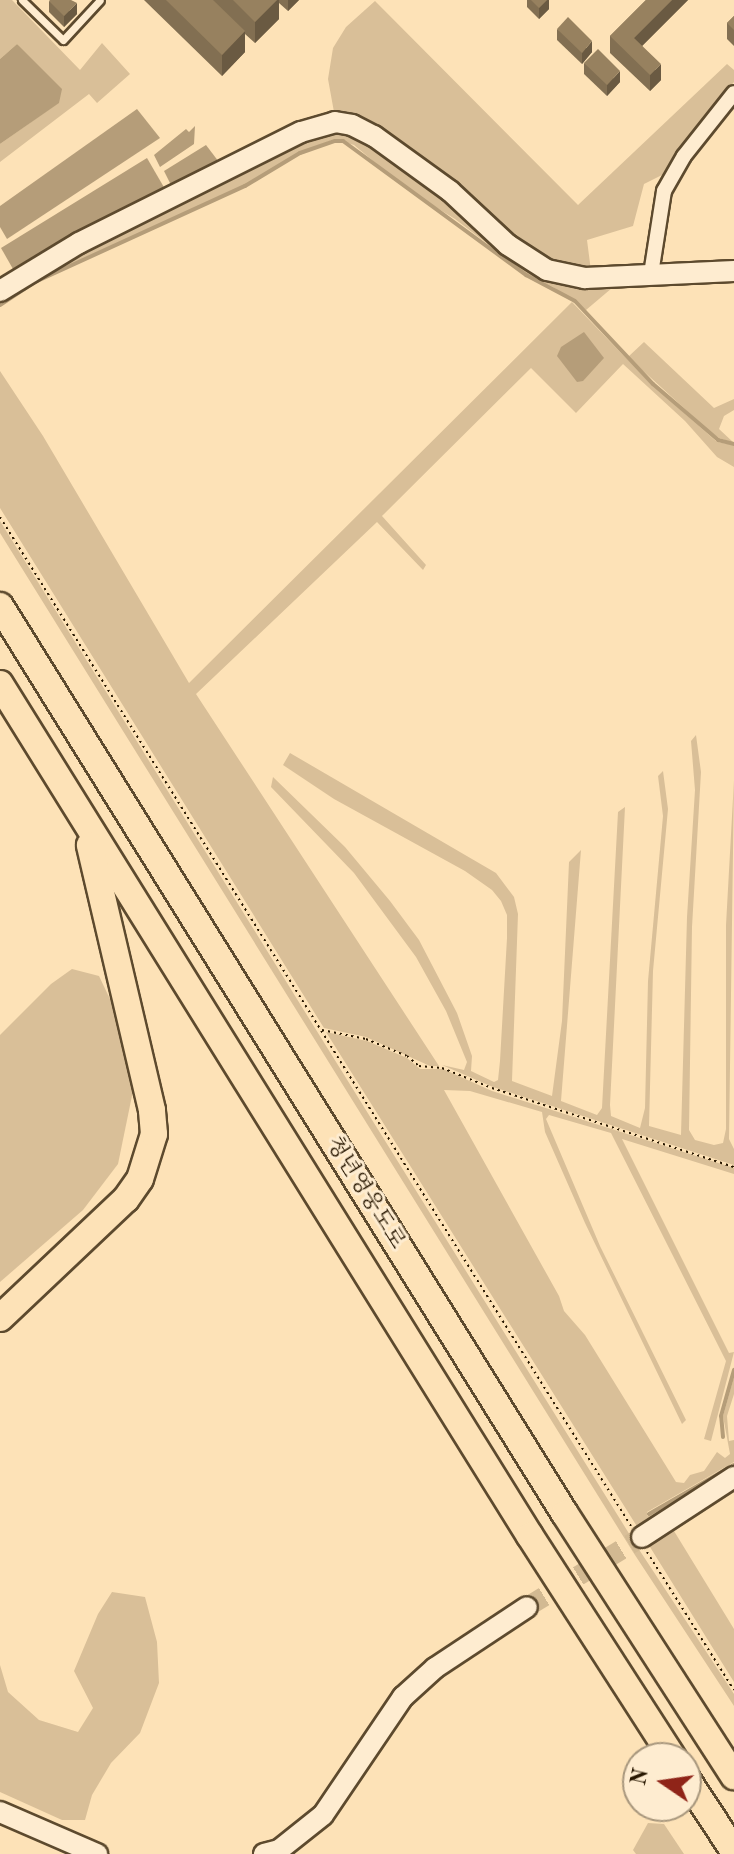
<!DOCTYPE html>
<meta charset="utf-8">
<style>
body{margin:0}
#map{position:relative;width:734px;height:1854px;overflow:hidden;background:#fde2b7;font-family:"Old Standard TT","Noto Serif KR",serif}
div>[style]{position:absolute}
.green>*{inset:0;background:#d9bf98}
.water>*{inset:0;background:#b59d79}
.stream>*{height:4px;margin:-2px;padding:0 2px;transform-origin:2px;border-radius:2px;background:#b59d79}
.secondary-tunnel>*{height:20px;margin-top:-10px;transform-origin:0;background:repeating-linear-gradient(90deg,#d2b992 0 20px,transparent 0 30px)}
.path>*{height:2px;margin-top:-1px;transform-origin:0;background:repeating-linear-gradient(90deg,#281700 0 2px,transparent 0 6px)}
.roads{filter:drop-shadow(2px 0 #5d4a2e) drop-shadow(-2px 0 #5d4a2e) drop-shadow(0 2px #5d4a2e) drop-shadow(0 -2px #5d4a2e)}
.lane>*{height:7px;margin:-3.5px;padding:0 3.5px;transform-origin:3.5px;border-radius:3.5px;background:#feecd0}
.street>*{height:14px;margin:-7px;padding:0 7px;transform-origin:7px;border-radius:7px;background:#feecd0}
.secondary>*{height:20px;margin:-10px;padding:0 10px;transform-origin:10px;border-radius:10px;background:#feecd0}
.highway>*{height:26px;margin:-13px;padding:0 13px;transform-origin:13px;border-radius:13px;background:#fde2b7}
.wall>*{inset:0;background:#826f52}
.shaded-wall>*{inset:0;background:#6a5a42}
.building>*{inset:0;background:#97815f}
span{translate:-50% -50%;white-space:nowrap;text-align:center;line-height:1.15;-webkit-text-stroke:6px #feecd0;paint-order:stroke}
.street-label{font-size:22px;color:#281700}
.north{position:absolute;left:622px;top:1742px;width:80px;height:80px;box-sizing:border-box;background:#feecd0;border:2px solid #a8977d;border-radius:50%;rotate:283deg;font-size:22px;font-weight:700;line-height:32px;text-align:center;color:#281700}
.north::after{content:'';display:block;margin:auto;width:28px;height:36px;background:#8f2418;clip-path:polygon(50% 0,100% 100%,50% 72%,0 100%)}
</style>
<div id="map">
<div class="green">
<div style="clip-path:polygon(0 0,12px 0,80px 70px,102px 43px,130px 74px,97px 103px,89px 94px,0 162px,0 144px,58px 103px,17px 44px,0 59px)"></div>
<div style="clip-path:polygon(375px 1px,578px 205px,727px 64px,734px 70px,734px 82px,687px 138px,662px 175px,644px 184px,633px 226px,587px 240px,591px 271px,563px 268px,520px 244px,429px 163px,370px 126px,334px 112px,328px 79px,333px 48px,346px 27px)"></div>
<div style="clip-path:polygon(355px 129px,536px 268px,625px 277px,586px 310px,553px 287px,527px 274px,455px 219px,408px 190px,354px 145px,335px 139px,300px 152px,244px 185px,34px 281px,0 303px,0 294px,304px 133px)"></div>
<div style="clip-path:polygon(572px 302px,648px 381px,717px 442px,734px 445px,734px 467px,717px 457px,685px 421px,623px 364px,576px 413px,531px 368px,382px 516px,426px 565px,423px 570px,377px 522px,196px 694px,439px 1066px,430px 1066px,366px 1037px,324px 1028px,0 508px,0 371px,43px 436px,189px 683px)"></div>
<div style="clip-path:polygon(644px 342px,714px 408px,734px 399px,734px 410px,724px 416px,719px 429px,734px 443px,719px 438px,708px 430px,628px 357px)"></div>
<div style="clip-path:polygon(0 521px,638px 1548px,734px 1694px,734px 1706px,633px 1552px,0 533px)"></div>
<div style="clip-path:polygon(696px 735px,701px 772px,692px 927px,689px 1130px,695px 1140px,714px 1145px,723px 1143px,726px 1129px,726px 925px,734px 780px,729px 1139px,734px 1149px,734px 1165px,493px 1087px,442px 1065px,464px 1070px,467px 1062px,446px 1011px,416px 957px,354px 873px,271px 787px,273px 777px,345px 847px,390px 901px,419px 940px,457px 1013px,472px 1056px,471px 1071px,494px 1082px,498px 1080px,500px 1061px,507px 938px,507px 915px,501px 901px,492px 890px,465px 871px,334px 799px,283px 765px,290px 753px,496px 873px,514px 897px,518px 914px,512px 1081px,552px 1096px,562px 1021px,569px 862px,581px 850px,561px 1101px,597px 1115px,602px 1108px,618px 812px,625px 807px,610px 1105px,611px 1116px,640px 1128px,645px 1108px,648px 981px,663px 816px,658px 776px,663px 771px,668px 809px,653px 971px,649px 1126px,681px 1135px,687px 917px,695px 790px,691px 741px)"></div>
<div style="clip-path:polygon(72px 969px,99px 976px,120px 1020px,134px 1086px,118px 1164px,83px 1210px,0 1282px,0 1035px,51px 984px)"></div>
<div style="clip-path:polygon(326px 1032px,367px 1041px,407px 1058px,420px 1069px,443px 1069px,492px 1091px,734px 1168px,734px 1174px,622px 1139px,729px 1353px,734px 1352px,711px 1441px,704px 1439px,726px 1361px,611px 1133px,549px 1115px,546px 1119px,600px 1246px,686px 1420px,682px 1424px,585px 1223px,545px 1132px,542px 1112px,470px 1091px,444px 1090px,559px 1296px,564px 1311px,585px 1335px,676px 1482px,684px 1483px,690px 1475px,704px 1471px,717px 1452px,725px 1458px,730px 1454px,723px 1416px,734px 1377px,734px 1394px,727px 1416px,729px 1441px,734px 1440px,734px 1462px,647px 1512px,647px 1516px,734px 1467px,638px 1528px)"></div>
<div style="clip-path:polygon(734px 1483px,734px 1492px,674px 1531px,734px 1629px,734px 1682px,645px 1539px)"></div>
<div style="clip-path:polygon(112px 1592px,145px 1597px,157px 1642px,159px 1683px,140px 1733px,111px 1763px,92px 1795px,85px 1820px,62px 1820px,0 1792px,0 1665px,8px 1692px,39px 1720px,78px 1732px,93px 1708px,74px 1671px,98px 1614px)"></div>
<div style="clip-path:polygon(648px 1823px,664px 1824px,684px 1854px,636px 1854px,633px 1850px)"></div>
</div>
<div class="water">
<div style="clip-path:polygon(17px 44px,62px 89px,59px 103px,0 144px,0 59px)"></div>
<div style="clip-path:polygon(137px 109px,160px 138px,7px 239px,0 227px,0 206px)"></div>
<div style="clip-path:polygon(195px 126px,194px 144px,160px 167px,154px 155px,186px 129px,189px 132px)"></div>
<div style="clip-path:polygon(206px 145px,222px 166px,175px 193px,164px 171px)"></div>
<div style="clip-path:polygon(147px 158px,169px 196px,17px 276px,1px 248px)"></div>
<div style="clip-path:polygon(584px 332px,604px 358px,583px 381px,577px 382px,557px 356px,561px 347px)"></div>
</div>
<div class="stream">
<div style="left:0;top:305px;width:42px;rotate:-33.3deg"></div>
<div style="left:35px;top:282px;width:231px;rotate:-24.6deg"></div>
<div style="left:245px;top:186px;width:64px;rotate:-31deg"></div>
<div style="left:300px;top:153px;width:37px;rotate:-19deg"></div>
<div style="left:335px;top:141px;width:8px"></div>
<div style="left:343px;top:141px;width:227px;rotate:36.2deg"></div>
<div style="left:526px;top:275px;width:55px;rotate:28deg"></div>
<div style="left:575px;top:301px;width:114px;rotate:46.8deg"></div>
<div style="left:653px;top:384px;width:86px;rotate:40.7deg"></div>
<div style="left:718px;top:440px;width:16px;rotate:14deg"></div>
<div style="left:723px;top:1437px;width:21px;rotate:-95deg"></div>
<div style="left:721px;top:1416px;width:48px;rotate:-74.2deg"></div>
<div style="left:649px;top:1514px;width:98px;rotate:-30deg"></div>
</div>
<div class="secondary-tunnel">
<div style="left:527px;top:1607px;width:135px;rotate:-31.3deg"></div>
</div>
<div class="path">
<div style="left:0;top:517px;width:1190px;rotate:57.98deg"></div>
<div style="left:322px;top:1030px;width:45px;rotate:11.6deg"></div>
<div style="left:366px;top:1039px;width:44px;rotate:22.5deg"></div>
<div style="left:407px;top:1056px;width:16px;rotate:40deg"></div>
<div style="left:419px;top:1066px;width:23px;rotate:5deg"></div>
<div style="left:442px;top:1068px;width:54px;rotate:21.8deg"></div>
<div style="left:492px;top:1088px;width:255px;rotate:18.1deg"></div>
<div style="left:647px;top:1552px;width:163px;rotate:57.8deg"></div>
</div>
<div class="roads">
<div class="lane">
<div style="left:22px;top:0;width:57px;rotate:44.3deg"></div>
<div style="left:63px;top:40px;width:54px;rotate:-47.2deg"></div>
</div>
<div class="street">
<div style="left:651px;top:274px;width:84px;rotate:-81.1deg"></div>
<div style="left:664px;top:191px;width:40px;rotate:-60.3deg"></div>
<div style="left:684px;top:156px;width:80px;rotate:-51.6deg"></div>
</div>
<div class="secondary">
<div style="left:0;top:291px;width:92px;rotate:-31.3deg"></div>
<div style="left:79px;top:243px;width:248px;rotate:-26.6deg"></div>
<div style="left:301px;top:132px;width:35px;rotate:-16deg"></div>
<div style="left:335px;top:122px;width:17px;rotate:10deg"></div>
<div style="left:352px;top:125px;width:25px;rotate:27deg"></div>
<div style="left:374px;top:136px;width:94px;rotate:35.9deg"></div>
<div style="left:450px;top:191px;width:79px;rotate:43deg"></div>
<div style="left:508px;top:245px;width:46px;rotate:32.7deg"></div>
<div style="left:547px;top:270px;width:39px;rotate:12deg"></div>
<div style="left:585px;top:278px;width:149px;rotate:-2.7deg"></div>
<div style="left:642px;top:1537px;width:110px;rotate:-33.1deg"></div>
<div style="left:0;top:1812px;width:106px;rotate:23.4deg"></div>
<div style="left:264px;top:1854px;width:16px;rotate:-15deg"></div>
<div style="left:279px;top:1850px;width:56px;rotate:-38.5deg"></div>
<div style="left:323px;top:1815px;width:143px;rotate:-55.9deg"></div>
<div style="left:403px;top:1697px;width:43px;rotate:-42.2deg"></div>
<div style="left:435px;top:1668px;width:110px;rotate:-33.5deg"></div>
</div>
<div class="highway">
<div style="left:0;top:606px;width:1069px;rotate:58.11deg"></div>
<div style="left:565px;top:1514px;width:312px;rotate:57.2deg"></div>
<div style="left:0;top:684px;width:1003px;rotate:58.12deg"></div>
<div style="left:530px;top:1536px;width:264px;rotate:57.2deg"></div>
<div style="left:0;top:1318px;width:173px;rotate:-43.4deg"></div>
<div style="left:126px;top:1199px;width:24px;rotate:-55deg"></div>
<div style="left:140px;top:1179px;width:47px;rotate:-72.7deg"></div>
<div style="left:154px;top:1134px;width:24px;rotate:-95deg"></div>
<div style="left:152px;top:1110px;width:272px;rotate:-103.2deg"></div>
<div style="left:686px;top:1778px;width:87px;rotate:56.7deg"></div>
</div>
</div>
<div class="wall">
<div style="clip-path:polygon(144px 0,299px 0,288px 11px,279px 3px,279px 19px,255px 43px,245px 34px,245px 52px,222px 76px)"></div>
<div style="clip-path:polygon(527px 0,549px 0,549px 9px,539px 19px,527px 7px)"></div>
<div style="clip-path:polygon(646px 0,688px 0,642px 46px,661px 80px,650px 91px,610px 53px,610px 36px)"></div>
<div style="clip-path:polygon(49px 1px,77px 14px,64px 27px,49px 12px)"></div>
<div style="clip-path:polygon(734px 16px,734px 46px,727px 39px,727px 23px)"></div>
<div style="clip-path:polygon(557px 29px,592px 52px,582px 64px,557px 40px)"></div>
<div style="clip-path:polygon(584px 63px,620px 82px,607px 96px,584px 74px)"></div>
</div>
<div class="shaded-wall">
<div style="clip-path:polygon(277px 0,279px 0,279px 19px,255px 43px,255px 22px)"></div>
<div style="clip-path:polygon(288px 0,299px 0,288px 11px)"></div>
<div style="clip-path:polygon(547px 0,549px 0,549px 9px,539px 19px,539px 8px)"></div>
<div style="clip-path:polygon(672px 0,688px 0,634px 54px,634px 38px)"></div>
<div style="clip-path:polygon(77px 3px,77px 14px,64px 27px,64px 16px)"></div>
<div style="clip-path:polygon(245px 31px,245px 52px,222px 76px,222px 55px)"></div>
<div style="clip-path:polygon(592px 41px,592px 52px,582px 64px,582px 53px)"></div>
<div style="clip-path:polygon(661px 64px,661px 80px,650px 91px,650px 75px)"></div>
<div style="clip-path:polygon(620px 71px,620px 82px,607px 96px,607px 85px)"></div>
</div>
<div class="building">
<div style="clip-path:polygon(50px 0,71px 0,77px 3px,64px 16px,49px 1px)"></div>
<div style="clip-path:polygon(166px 0,213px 0,245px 31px,222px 55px)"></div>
<div style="clip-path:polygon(233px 0,277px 0,255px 22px)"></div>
<div style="clip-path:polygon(531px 0,547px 0,539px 8px)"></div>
<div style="clip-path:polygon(646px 0,672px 0,634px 38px,661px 64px,650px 75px,610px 36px)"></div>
<div style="clip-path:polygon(734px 16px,734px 30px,727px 23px)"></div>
<div style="clip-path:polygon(568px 17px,592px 41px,582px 53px,557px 29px)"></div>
<div style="clip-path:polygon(598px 49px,620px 71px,607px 85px,584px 63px)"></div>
</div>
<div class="street-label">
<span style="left:365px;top:1193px;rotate:58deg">청년영웅도로</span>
</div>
<div class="north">N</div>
</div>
